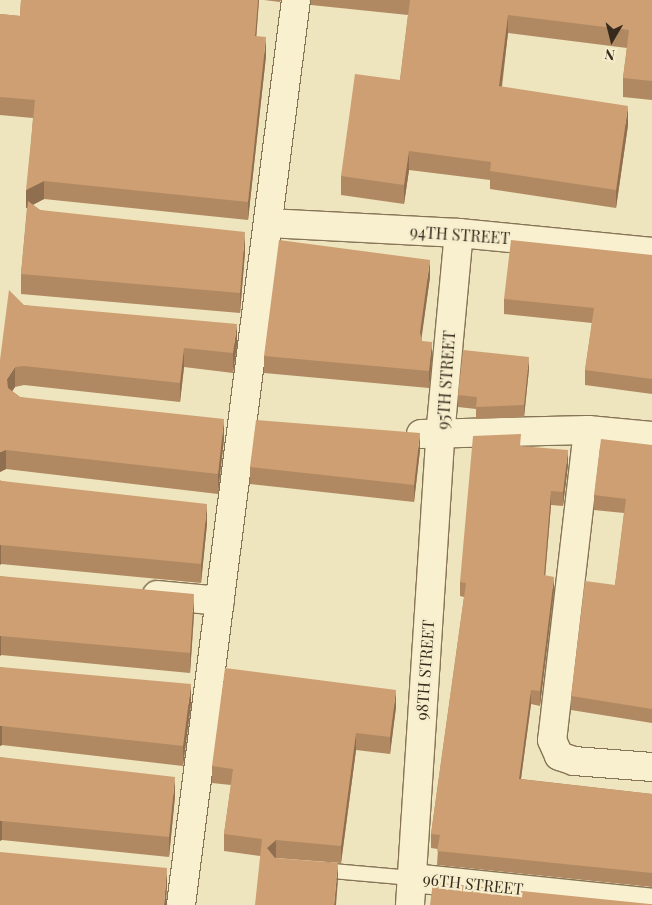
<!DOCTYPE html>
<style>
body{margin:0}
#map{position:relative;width:652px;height:905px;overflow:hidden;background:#eee4bd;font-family:"Playfair Display",serif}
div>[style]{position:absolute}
.roads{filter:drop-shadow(1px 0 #867456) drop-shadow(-1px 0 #867456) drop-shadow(0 1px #867456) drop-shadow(0 -1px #867456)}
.lane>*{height:14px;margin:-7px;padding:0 7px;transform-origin:7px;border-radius:7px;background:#f9f0d0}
.street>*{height:28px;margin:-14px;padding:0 14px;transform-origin:14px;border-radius:14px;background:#f9f0d0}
.wall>*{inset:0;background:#b08962}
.shaded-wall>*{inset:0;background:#906f50}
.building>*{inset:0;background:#cd9f72}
span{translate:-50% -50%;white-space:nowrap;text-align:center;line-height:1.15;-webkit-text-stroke:4.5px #f6edcd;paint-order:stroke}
.street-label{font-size:16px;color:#352a1b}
.north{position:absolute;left:587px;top:15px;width:50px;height:50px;-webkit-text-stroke:4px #f6edcd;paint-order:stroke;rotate:188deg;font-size:14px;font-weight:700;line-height:20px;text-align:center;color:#352a1b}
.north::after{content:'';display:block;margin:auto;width:18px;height:22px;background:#352a1b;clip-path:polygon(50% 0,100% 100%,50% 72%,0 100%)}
</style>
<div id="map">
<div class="roads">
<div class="lane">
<div style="left:321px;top:870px;width:91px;rotate:5deg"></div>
</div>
<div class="street">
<div style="left:268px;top:223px;width:191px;rotate:3deg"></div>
<div style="left:459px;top:233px;width:194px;rotate:5.6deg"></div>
<div style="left:588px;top:430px;width:312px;rotate:96.6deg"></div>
<div style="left:552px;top:740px;width:17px;rotate:66deg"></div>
<div style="left:559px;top:756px;width:16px;rotate:18deg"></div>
<div style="left:574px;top:761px;width:78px;rotate:4.4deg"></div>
<div style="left:421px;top:434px;width:167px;rotate:-1.4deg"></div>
<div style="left:588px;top:430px;width:64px;rotate:5.4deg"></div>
<div style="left:157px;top:595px;width:63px;rotate:5.4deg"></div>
<div style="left:412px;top:878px;width:241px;rotate:5.9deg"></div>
<div style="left:181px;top:905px;width:912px;rotate:-82.76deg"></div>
<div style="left:410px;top:905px;width:470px;rotate:-86.3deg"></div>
<div style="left:440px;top:436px;width:204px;rotate:-84.7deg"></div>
</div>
</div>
<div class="wall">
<div style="clip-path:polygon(21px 0,259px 0,256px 37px,266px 56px,248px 220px,44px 199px,33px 205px,40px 210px,245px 252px,240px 313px,21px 294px,21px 274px,27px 208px,26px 208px,33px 118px,0 115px,0 14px,20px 16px)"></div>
<div style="clip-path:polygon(264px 0,281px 0,280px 2px)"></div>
<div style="clip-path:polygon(311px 0,652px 0,652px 100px,623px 97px,623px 78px,627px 48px,508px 33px,502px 87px,628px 125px,616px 208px,490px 189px,490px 180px,409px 170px,404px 204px,341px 195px,341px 176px,400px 80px,408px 15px,311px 5px)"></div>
<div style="clip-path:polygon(652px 255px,652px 394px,585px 385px,585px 370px,592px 323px,504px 314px,504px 299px)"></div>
<div style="clip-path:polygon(430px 277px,421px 338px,422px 341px,432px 359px,429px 388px,264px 373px,264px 356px)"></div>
<div style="clip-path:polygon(24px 305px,237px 344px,233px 373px,184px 367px,180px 402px,24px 385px,15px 387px,12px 391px,20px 397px,224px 439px,218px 494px,6px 469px,0 472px)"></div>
<div style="clip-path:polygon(529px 369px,524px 417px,476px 419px,476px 409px,458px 407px,458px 395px)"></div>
<div style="clip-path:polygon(652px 445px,652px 723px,571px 710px,571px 696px,615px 585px,624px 513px,594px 510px,594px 495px)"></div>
<div style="clip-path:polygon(521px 446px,568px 465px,563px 506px,551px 505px,545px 576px,554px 591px,540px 706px,531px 704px,521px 779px,652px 794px,652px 887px,437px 865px,438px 849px,431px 848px,431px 834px,464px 597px,460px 596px,460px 582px)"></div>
<div style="clip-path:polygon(420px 450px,414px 502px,250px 484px,250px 467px)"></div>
<div style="clip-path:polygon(2px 481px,207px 524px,201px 583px,1px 564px,0 565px)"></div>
<div style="clip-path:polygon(0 576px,194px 614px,190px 673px,1px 655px,0 656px)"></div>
<div style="clip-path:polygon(0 667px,191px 704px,183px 766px,2px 745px,0 746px)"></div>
<div style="clip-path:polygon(396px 707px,390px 754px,356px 750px,341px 863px,276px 858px,338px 880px,260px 856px,224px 851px,224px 834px,231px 785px,212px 783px,212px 766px)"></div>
<div style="clip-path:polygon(0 757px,175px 796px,169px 857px,2px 840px)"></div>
</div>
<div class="shaded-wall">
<div style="clip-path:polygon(258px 0,259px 0,255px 55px,255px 36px)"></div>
<div style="clip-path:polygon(508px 15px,508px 33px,499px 105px,499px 86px)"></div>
<div style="clip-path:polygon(266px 37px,266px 56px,248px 220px,248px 202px)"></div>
<div style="clip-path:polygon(628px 106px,628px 125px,616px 208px,616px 190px)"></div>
<div style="clip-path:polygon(409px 151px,409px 170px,404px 204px,404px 185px)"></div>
<div style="clip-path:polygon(44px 181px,44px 199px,26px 208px,26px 190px)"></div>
<div style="clip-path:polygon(245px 232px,245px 252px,240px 313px,240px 293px)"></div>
<div style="clip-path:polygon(430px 260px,430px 277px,420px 349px,420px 332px)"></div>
<div style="clip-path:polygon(237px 324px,237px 344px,233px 373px,233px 353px)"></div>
<div style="clip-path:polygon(432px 342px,432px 359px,429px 388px,429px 371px)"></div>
<div style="clip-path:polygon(184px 348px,184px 367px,180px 402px,180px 383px)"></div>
<div style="clip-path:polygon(529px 357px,529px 369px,524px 417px,524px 405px)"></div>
<div style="clip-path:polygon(15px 367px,15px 387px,7px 399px,7px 379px)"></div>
<div style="clip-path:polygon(224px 419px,224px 439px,218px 494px,218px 474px)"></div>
<div style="clip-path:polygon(420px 433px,420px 450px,414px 502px,414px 485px)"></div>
<div style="clip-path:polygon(6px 450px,6px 469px,0 472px,0 452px)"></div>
<div style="clip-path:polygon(568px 450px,568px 465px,563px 506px,563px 492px)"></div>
<div style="clip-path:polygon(551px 491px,551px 505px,544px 590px,544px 575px)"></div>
<div style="clip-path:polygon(207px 504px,207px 524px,201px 583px,201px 564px)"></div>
<div style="clip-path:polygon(0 545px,1px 545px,1px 564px,0 565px)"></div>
<div style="clip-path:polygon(554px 577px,554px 591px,540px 706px,540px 691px)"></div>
<div style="clip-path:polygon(194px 594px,194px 614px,190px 673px,190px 653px)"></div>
<div style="clip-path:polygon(0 636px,1px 636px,1px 655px,0 656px)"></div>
<div style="clip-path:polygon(191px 684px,191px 704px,183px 766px,183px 746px)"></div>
<div style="clip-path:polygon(396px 690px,396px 707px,390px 754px,390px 737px)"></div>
<div style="clip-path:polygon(531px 690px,531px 704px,519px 793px,519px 779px)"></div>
<div style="clip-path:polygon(0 726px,2px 726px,2px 745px,0 746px)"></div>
<div style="clip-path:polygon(356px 733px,356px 750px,341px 863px,341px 846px)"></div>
<div style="clip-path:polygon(175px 777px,175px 796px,169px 857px,169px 837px)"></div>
<div style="clip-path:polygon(0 821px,2px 821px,2px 840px,0 841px)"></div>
<div style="clip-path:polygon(276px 840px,276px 857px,267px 865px,267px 848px)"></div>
<div style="clip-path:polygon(338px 863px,338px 880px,336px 905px,334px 905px)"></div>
<div style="clip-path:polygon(167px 868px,167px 888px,166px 905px,164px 905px)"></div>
</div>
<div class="building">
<div style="clip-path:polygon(21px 0,258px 0,255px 36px,266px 37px,248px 202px,44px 181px,26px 190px,35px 100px,0 97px,0 14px,20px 16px)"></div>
<div style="clip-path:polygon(410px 0,652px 0,652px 81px,623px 78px,629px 30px,508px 15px,499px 86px,628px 106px,616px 190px,490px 171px,491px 162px,409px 151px,404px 185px,341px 176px,355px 74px,400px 80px)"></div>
<div style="clip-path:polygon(28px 201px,40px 210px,245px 232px,240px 293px,21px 274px)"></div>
<div style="clip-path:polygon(279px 240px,430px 260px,420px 332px,422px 341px,432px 342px,429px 371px,264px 356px)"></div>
<div style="clip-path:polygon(511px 240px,652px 255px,652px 379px,585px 370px,594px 308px,504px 299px)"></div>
<div style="clip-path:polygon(9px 290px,24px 305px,237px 324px,233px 353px,184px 348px,180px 383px,24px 366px,15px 367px,7px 379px,8px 388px,20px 397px,224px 419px,218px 474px,6px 450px,0 452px,0 360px)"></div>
<div style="clip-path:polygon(463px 350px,529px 357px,524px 405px,476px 407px,477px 397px,458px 395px)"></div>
<div style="clip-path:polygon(256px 420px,420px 433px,414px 485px,250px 467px)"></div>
<div style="clip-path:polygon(521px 434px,520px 446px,568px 450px,563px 492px,551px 491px,544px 575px,554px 577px,540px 691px,531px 690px,519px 779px,652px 794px,652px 873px,437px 851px,440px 835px,431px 834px,466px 583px,460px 582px,473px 436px)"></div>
<div style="clip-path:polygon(601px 439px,652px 445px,652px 709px,571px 696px,585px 581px,615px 585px,626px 499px,594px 495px)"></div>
<div style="clip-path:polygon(0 480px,2px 481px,207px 504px,201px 564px,1px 545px,0 545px)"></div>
<div style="clip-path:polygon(0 576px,194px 594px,190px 653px,1px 636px,0 636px)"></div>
<div style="clip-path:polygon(0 667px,191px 684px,183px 746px,2px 726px,0 726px)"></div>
<div style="clip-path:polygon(225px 668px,396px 690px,390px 737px,356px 733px,341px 846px,276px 840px,267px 848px,275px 858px,338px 863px,334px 905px,255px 905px,262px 839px,224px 834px,233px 769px,212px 766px)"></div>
<div style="clip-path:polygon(0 757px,175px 777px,169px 837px,2px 821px,0 821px)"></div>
<div style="clip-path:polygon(0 852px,167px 868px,164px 905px,0 905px)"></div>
<div style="clip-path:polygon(433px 882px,650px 904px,652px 904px,652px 905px,430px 905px)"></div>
</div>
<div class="street-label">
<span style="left:460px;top:235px;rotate:4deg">94TH STREET</span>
<span style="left:446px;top:380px;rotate:-86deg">95TH STREET</span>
<span style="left:425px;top:670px;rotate:-86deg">98TH STREET</span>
<span style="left:473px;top:884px;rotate:6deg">96TH STREET</span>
</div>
<div class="north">N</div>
</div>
